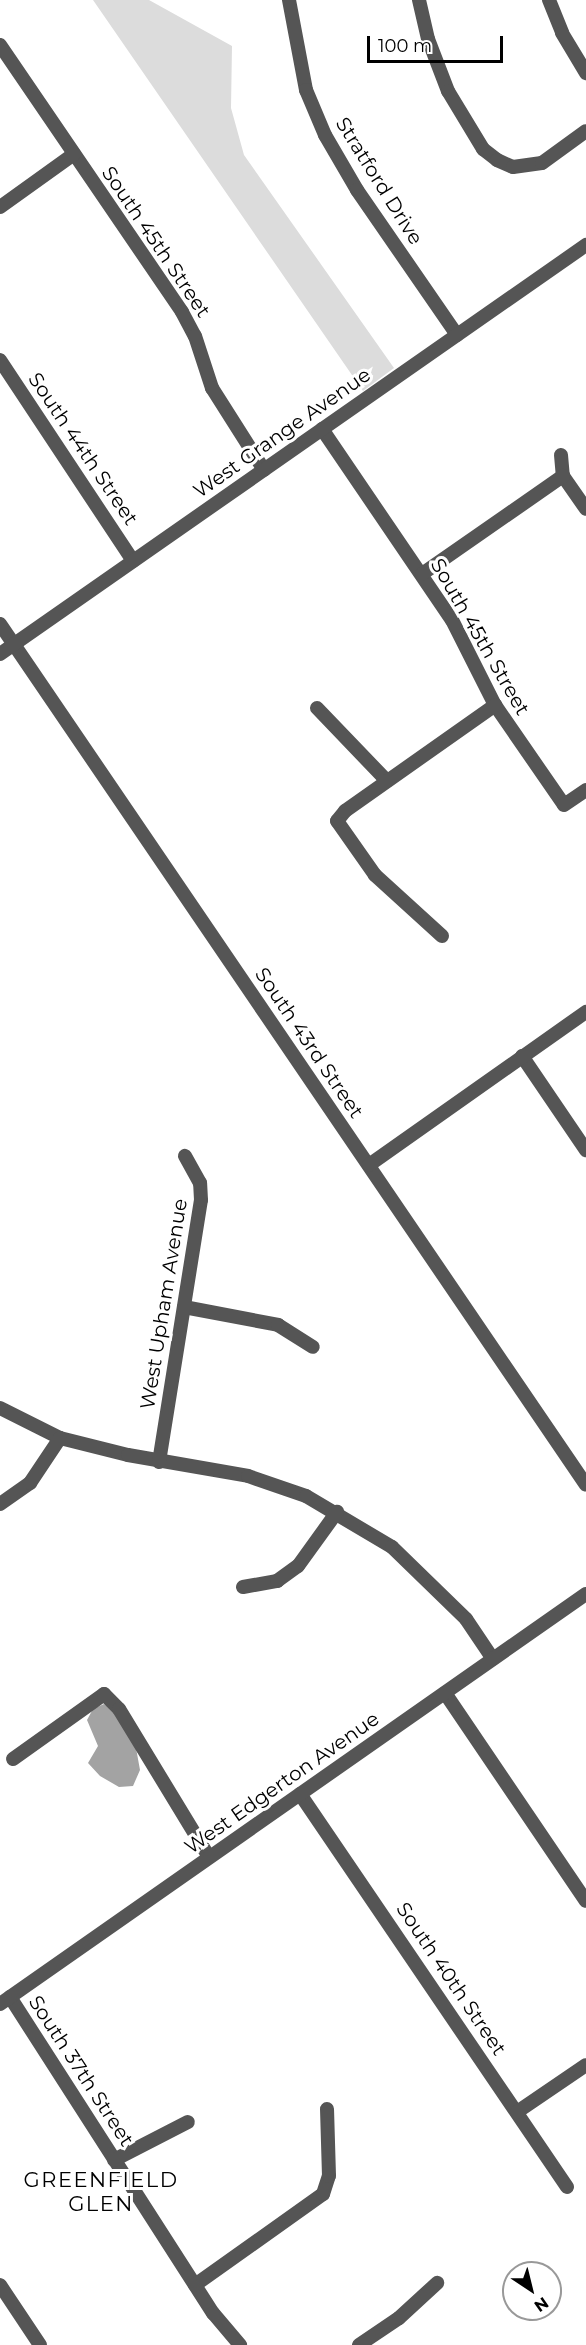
<!DOCTYPE html>
<style>
body{margin:0}
#map{position:relative;width:586px;height:2345px;overflow:hidden;background:#fff;font-family:Montserrat,sans-serif}
div>[style]{position:absolute}
.green>*{inset:0;background:#dcdcdc}
.water>*{inset:0;background:#a3a3a3}
.minor>*{height:14px;margin:-7px;padding:0 7px;transform-origin:7px;border-radius:7px;background:#555}
span{translate:-50% -50%;white-space:nowrap;text-align:center;line-height:1.15;-webkit-text-stroke:6px #fff;paint-order:stroke}
.street-label{font-size:20px;color:#000}
.neighbourhood-label{font-size:21px;color:#000;letter-spacing:1.5px}
.north{position:absolute;left:502px;top:2261px;width:60px;height:60px;box-sizing:border-box;background:#fff;border:2px solid #999;border-radius:50%;rotate:145deg;font-size:16px;font-weight:700;line-height:24px;text-align:center;color:#000}
.north::after{content:'';display:block;margin:auto;width:21px;height:27px;background:#000;clip-path:polygon(50% 0,100% 100%,50% 72%,0 100%)}
.scale{position:absolute;left:367px;top:36px;width:136px;height:27px;box-sizing:border-box;border:3px solid #000;border-top:0;padding-left:8px;font-size:18px;line-height:21px;white-space:nowrap;color:#000;-webkit-text-stroke:4px #fff;paint-order:stroke}
</style>
<div id="map">
<div class="green">
<div style="clip-path:polygon(93px 0,149px 0,232px 46px,231px 108px,244px 155px,394px 368px,363px 391px)"></div>
</div>
<div class="water">
<div style="clip-path:polygon(104px 1704px,115px 1712px,136px 1748px,140px 1770px,133px 1786px,119px 1787px,100px 1776px,88px 1763px,98px 1746px,87px 1720px,93px 1709px)"></div>
</div>
<div class="minor">
<div style="left:289px;top:0;width:92px;rotate:79.3deg"></div>
<div style="left:306px;top:90px;width:49px;rotate:67.1deg"></div>
<div style="left:325px;top:135px;width:64px;rotate:59.8deg"></div>
<div style="left:357px;top:190px;width:176px;rotate:55.4deg"></div>
<div style="left:419px;top:0;width:40px;rotate:77deg"></div>
<div style="left:428px;top:39px;width:56px;rotate:69deg"></div>
<div style="left:448px;top:91px;width:68px;rotate:58.9deg"></div>
<div style="left:483px;top:149px;width:18px;rotate:38deg"></div>
<div style="left:497px;top:160px;width:17px;rotate:24deg"></div>
<div style="left:513px;top:167px;width:29px;rotate:-8deg"></div>
<div style="left:542px;top:163px;width:54px;rotate:-36deg"></div>
<div style="left:549px;top:0;width:35px;rotate:68deg"></div>
<div style="left:562px;top:33px;width:47px;rotate:59deg"></div>
<div style="left:0;top:45px;width:323px;rotate:55.7deg"></div>
<div style="left:182px;top:312px;width:27px;rotate:62deg"></div>
<div style="left:195px;top:336px;width:55px;rotate:71.9deg"></div>
<div style="left:212px;top:388px;width:97px;rotate:57.6deg"></div>
<div style="left:0;top:207px;width:91px;rotate:-35.6deg"></div>
<div style="left:0;top:360px;width:241px;rotate:56.5deg"></div>
<div style="left:322px;top:429px;width:231px;rotate:55.8deg"></div>
<div style="left:452px;top:620px;width:95px;rotate:63.2deg"></div>
<div style="left:495px;top:705px;width:121px;rotate:55.4deg"></div>
<div style="left:564px;top:805px;width:27px;rotate:-34deg"></div>
<div style="left:561px;top:455px;width:21px;rotate:85deg"></div>
<div style="left:563px;top:476px;width:40px;rotate:55.1deg"></div>
<div style="left:422px;top:574px;width:172px;rotate:-34.8deg"></div>
<div style="left:0;top:624px;width:1041px;rotate:55.76deg"></div>
<div style="left:0;top:654px;width:715px;rotate:-34.91deg"></div>
<div style="left:317px;top:708px;width:101px;rotate:46.2deg"></div>
<div style="left:442px;top:936px;width:91px;rotate:-137.7deg"></div>
<div style="left:375px;top:875px;width:66px;rotate:-125.1deg"></div>
<div style="left:337px;top:821px;width:13px;rotate:-51deg"></div>
<div style="left:345px;top:811px;width:184px;rotate:-35.2deg"></div>
<div style="left:522px;top:1056px;width:114px;rotate:55.8deg"></div>
<div style="left:369px;top:1165px;width:266px;rotate:-35.2deg"></div>
<div style="left:184px;top:1307px;width:96px;rotate:10.8deg"></div>
<div style="left:278px;top:1325px;width:41px;rotate:32.2deg"></div>
<div style="left:0;top:1408px;width:67px;rotate:26.6deg"></div>
<div style="left:60px;top:1438px;width:70px;rotate:14deg"></div>
<div style="left:128px;top:1455px;width:122px;rotate:9.9deg"></div>
<div style="left:248px;top:1476px;width:61px;rotate:19deg"></div>
<div style="left:306px;top:1496px;width:100px;rotate:30.7deg"></div>
<div style="left:392px;top:1547px;width:103px;rotate:44.2deg"></div>
<div style="left:466px;top:1619px;width:48px;rotate:56deg"></div>
<div style="left:159px;top:1462px;width:265px;rotate:-80.9deg"></div>
<div style="left:201px;top:1200px;width:17px;rotate:-93deg"></div>
<div style="left:200px;top:1183px;width:31px;rotate:-119deg"></div>
<div style="left:0;top:1504px;width:37px;rotate:-35deg"></div>
<div style="left:30px;top:1483px;width:54px;rotate:-56.3deg"></div>
<div style="left:243px;top:1587px;width:35px;rotate:-10deg"></div>
<div style="left:277px;top:1581px;width:26px;rotate:-36deg"></div>
<div style="left:298px;top:1566px;width:67px;rotate:-54.2deg"></div>
<div style="left:445px;top:1693px;width:251px;rotate:55.9deg"></div>
<div style="left:13px;top:1759px;width:112px;rotate:-35.5deg"></div>
<div style="left:104px;top:1694px;width:21px;rotate:45deg"></div>
<div style="left:119px;top:1709px;width:173px;rotate:58.7deg"></div>
<div style="left:300px;top:1794px;width:475px;rotate:55.8deg"></div>
<div style="left:10px;top:1997px;width:376px;rotate:57.3deg"></div>
<div style="left:213px;top:2313px;width:42px;rotate:49.8deg"></div>
<div style="left:0;top:2004px;width:715px;rotate:-34.98deg"></div>
<div style="left:517px;top:2112px;width:83px;rotate:-34.3deg"></div>
<div style="left:114px;top:2160px;width:83px;rotate:-27.2deg"></div>
<div style="left:0;top:2285px;width:72px;rotate:56.3deg"></div>
<div style="left:195px;top:2285px;width:157px;rotate:-35.4deg"></div>
<div style="left:323px;top:2194px;width:19px;rotate:-72deg"></div>
<div style="left:329px;top:2176px;width:67px;rotate:-91.7deg"></div>
<div style="left:359px;top:2345px;width:48px;rotate:-34deg"></div>
<div style="left:399px;top:2318px;width:52px;rotate:-42.6deg"></div>
</div>
<div class="street-label">
<span style="left:379px;top:181px;rotate:58deg">Stratford Drive</span>
<span style="left:156px;top:242px;rotate:56deg">South 45th Street</span>
<span style="left:282px;top:433px;rotate:-35deg">West Grange Avenue</span>
<span style="left:83px;top:449px;rotate:56deg">South 44th Street</span>
<span style="left:480px;top:637px;rotate:60deg">South 45th Street</span>
<span style="left:309px;top:1043px;rotate:56deg">South 43rd Street</span>
<span style="left:164px;top:1304px;rotate:-81deg">West Upham Avenue</span>
<span style="left:282px;top:1783px;rotate:-35deg">West Edgerton Avenue</span>
<span style="left:451px;top:1979px;rotate:56deg">South 40th Street</span>
<span style="left:81px;top:2071px;rotate:57deg">South 37th Street</span>
</div>
<div class="neighbourhood-label">
<span style="left:101px;top:2192px">GREENFIELD<br>GLEN</span>
</div>
<div class="north">N</div>
<div class="scale">100 m</div>
</div>
